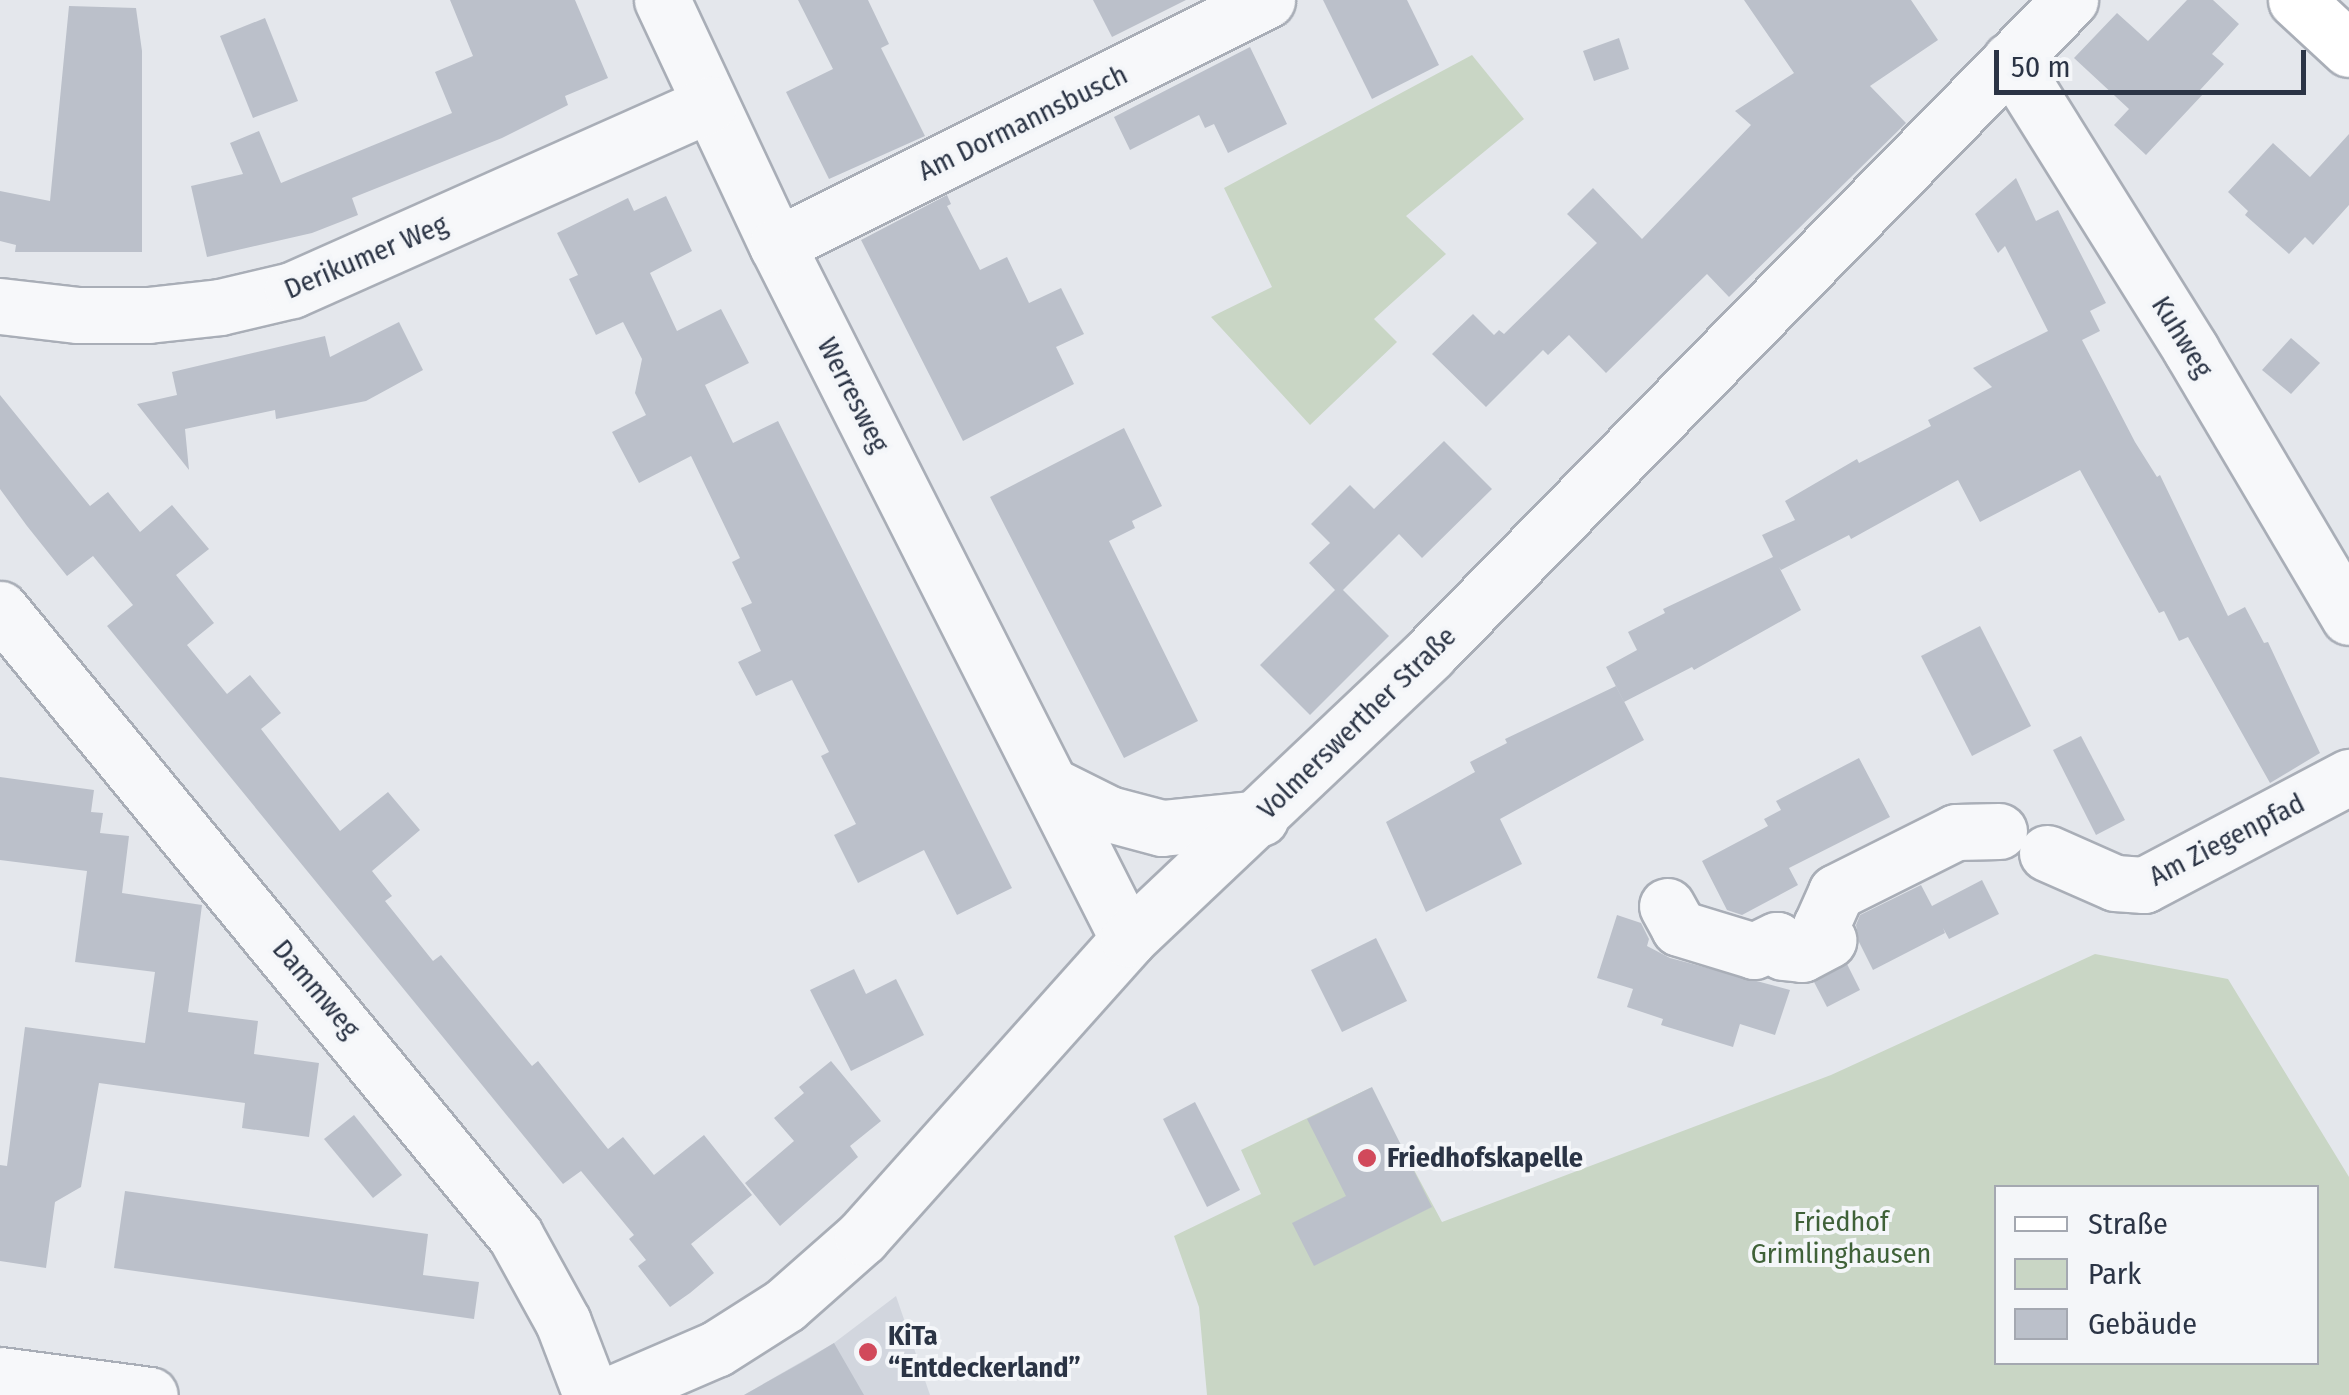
<!DOCTYPE html>
<meta charset="utf-8">
<style>
body{margin:0}
#map{position:relative;width:2349px;height:1395px;overflow:hidden;background:#e4e7ec;font-family:"Fira Sans Condensed",sans-serif}
div>[style]{position:absolute}
.built>*{inset:0;background:#d2d6de}
.green>*{inset:0;background:#c9d6c5}
.building>*{inset:0;background:#bbc0ca}
.roads{filter:drop-shadow(2px 0 #a9aeb7) drop-shadow(-2px 0 #a9aeb7) drop-shadow(0 2px #a9aeb7) drop-shadow(0 -2px #a9aeb7)}
.minor>*{height:55px;margin:-27.5px;padding:0 27.5px;transform-origin:27.5px;border-radius:27.5px;background:#f7f8fa}
.major>*{height:55px;margin:-27.5px;padding:0 27.5px;transform-origin:27.5px;border-radius:27.5px;background:#fff}
.dots>*{width:28px;height:28px;translate:-50% -50%;box-sizing:border-box;border:5px solid #f4f6f9;border-radius:50%}
span{translate:-50% -50%;white-space:nowrap;text-align:center;line-height:1.15;-webkit-text-stroke:8px #f4f6f9;paint-order:stroke}
.street-label{font-size:28px;color:#2b3445}
.poi-label{font-size:28px;color:#2b3445;font-weight:700}
.left{translate:0 -50%;text-align:left}
.park-label{font-size:28px;color:#3f6138}
.legend{position:absolute;left:1994px;top:1185px;width:325px;height:180px;box-sizing:border-box;background:#f4f6f9;border:2px solid #a4a8b1;margin:0;padding:12px 18px;list-style:none;font-size:30px;color:#2b3445}
.legend li{display:flex;align-items:center;gap:20px;height:50px}
.legend b{width:50px;border:2px solid #a4a8b1}
.scale{position:absolute;left:1994px;top:50px;width:312px;height:45px;box-sizing:border-box;border:5px solid #2b3445;border-top:0;padding-left:12px;font-size:30px;line-height:35px;white-space:nowrap;color:#2b3445;-webkit-text-stroke:8px #f4f6f9;paint-order:stroke}
</style>
<div id="map">
<div class="built">
<div style="clip-path:polygon(896px 1296px,930px 1395px,744px 1395px,834px 1343px)"></div>
</div>
<div class="green">
<div style="clip-path:polygon(1472px 55px,1524px 119px,1406px 216px,1446px 254px,1374px 319px,1397px 342px,1310px 425px,1211px 317px,1272px 287px,1224px 188px)"></div>
<div style="clip-path:polygon(evenodd,2095px 954px,2228px 979px,2349px 1177px,2349px 1395px,1207px 1395px,1199px 1307px,1174px 1236px,1261px 1194px,1241px 1150px,1370px 1088px,1442px 1222px,1831px 1075px,2095px 954px,1996px 1188px,2316px 1188px,2316px 1362px,1996px 1362px,1996px 1188px)"></div>
</div>
<div class="building">
<div style="clip-path:polygon(450px 0,575px 0,608px 78px,565px 96px,568px 105px,502px 138px,352px 198px,358px 215px,312px 233px,207px 257px,191px 186px,243px 174px,230px 143px,259px 131px,281px 183px,452px 113px,435px 72px,473px 56px)"></div>
<div style="clip-path:polygon(798px 0,868px 0,889px 44px,881px 48px,925px 136px,829px 179px,786px 92px,833px 69px)"></div>
<div style="clip-path:polygon(1093px 0,1186px 0,1112px 37px)"></div>
<div style="clip-path:polygon(1323px 0,1407px 0,1439px 65px,1372px 99px)"></div>
<div style="clip-path:polygon(1744px 0,1911px 0,1938px 40px,1870px 86px,1906px 123px,1729px 297px,1707px 274px,1606px 373px,1569px 335px,1548px 355px,1543px 350px,1486px 407px,1432px 354px,1473px 314px,1494px 335px,1499px 330px,1504px 334px,1597px 243px,1567px 214px,1593px 188px,1642px 239px,1751px 125px,1735px 111px,1794px 73px)"></div>
<div style="clip-path:polygon(2187px 0,2213px 0,2239px 24px,2212px 54px,2224px 64px,2200px 90px,2204px 93px,2146px 155px,2114px 125px,2129px 109px,2074px 58px,2117px 13px,2148px 41px)"></div>
<div style="clip-path:polygon(69px 6px,136px 8px,142px 51px,142px 252px,15px 252px,16px 245px,0 241px,0 191px,50px 201px)"></div>
<div style="clip-path:polygon(265px 18px,298px 101px,253px 118px,220px 36px)"></div>
<div style="clip-path:polygon(1619px 38px,1629px 69px,1594px 81px,1583px 51px)"></div>
<div style="clip-path:polygon(1250px 47px,1287px 124px,1228px 153px,1214px 124px,1205px 128px,1199px 115px,1130px 150px,1114px 117px)"></div>
<div style="clip-path:polygon(2349px 134px,2349px 205px,2313px 245px,2305px 237px,2289px 254px,2245px 215px,2248px 211px,2228px 192px,2273px 143px,2310px 177px)"></div>
<div style="clip-path:polygon(2016px 178px,2036px 221px,2058px 210px,2106px 303px,2090px 311px,2100px 331px,2082px 340px,2135px 442px,2157px 477px,2160px 475px,2228px 616px,2245px 607px,2264px 643px,2268px 642px,2320px 753px,2270px 783px,2188px 637px,2179px 641px,2164px 611px,2159px 613px,2080px 470px,1980px 522px,1958px 480px,1851px 539px,1849px 535px,1781px 570px,1779px 567px,1801px 610px,1694px 670px,1692px 667px,1624px 702px,1606px 667px,1637px 650px,1628px 632px,1665px 613px,1663px 609px,1773px 557px,1762px 535px,1795px 520px,1785px 501px,1857px 459px,1859px 463px,1931px 426px,1928px 420px,1992px 387px,1973px 368px,2048px 331px,2005px 246px,1998px 253px,1975px 214px)"></div>
<div style="clip-path:polygon(947px 195px,951px 204px,947px 206px,980px 270px,1007px 257px,1029px 303px,1061px 288px,1084px 334px,1056px 347px,1074px 384px,963px 441px,861px 240px)"></div>
<div style="clip-path:polygon(666px 196px,692px 251px,650px 273px,677px 331px,721px 309px,749px 363px,705px 385px,733px 443px,778px 421px,1012px 888px,957px 915px,924px 850px,858px 883px,834px 835px,856px 824px,821px 756px,829px 752px,792px 680px,756px 696px,738px 662px,761px 651px,741px 608px,752px 603px,732px 562px,740px 558px,691px 456px,639px 483px,612px 432px,646px 415px,635px 393px,642px 359px,623px 322px,596px 335px,569px 279px,578px 275px,557px 233px,628px 198px,634px 211px)"></div>
<div style="clip-path:polygon(399px 322px,423px 370px,366px 401px,276px 419px,275px 410px,185px 429px,189px 470px,137px 404px,177px 395px,172px 372px,325px 336px,330px 357px)"></div>
<div style="clip-path:polygon(2291px 338px,2320px 363px,2291px 394px,2262px 370px)"></div>
<div style="clip-path:polygon(0 395px,90px 506px,108px 492px,140px 532px,172px 505px,209px 549px,176px 575px,214px 623px,187px 645px,227px 694px,250px 675px,281px 713px,261px 729px,340px 831px,388px 792px,420px 830px,372px 871px,392px 896px,385px 901px,433px 961px,441px 955px,532px 1066px,538px 1061px,608px 1149px,623px 1137px,654px 1175px,704px 1135px,752px 1195px,691px 1244px,714px 1273px,690px 1293px,670px 1307px,638px 1266px,646px 1260px,629px 1239px,634px 1235px,581px 1171px,563px 1184px,107px 626px,133px 605px,93px 556px,67px 576px,27px 526px,0 489px)"></div>
<div style="clip-path:polygon(1124px 428px,1162px 506px,1132px 521px,1135px 528px,1109px 541px,1198px 721px,1124px 758px,990px 497px)"></div>
<div style="clip-path:polygon(1444px 441px,1492px 489px,1422px 558px,1399px 534px,1343px 590px,1389px 636px,1310px 715px,1260px 665px,1335px 590px,1309px 563px,1330px 543px,1311px 524px,1350px 485px,1374px 509px)"></div>
<div style="clip-path:polygon(1980px 626px,2031px 726px,1972px 756px,1921px 656px)"></div>
<div style="clip-path:polygon(1616px 686px,1644px 740px,1500px 819px,1522px 864px,1426px 912px,1386px 822px,1475px 772px,1470px 762px,1507px 743px,1505px 739px)"></div>
<div style="clip-path:polygon(2081px 736px,2125px 820px,2096px 835px,2053px 750px)"></div>
<div style="clip-path:polygon(1859px 758px,1890px 817px,1789px 868px,1798px 885px,1742px 915px,1727px 910px,1702px 861px,1768px 826px,1764px 819px,1781px 810px,1776px 801px)"></div>
<div style="clip-path:polygon(0 777px,94px 790px,91px 812px,103px 813px,100px 833px,129px 836px,122px 893px,202px 905px,188px 1012px,258px 1021px,254px 1054px,319px 1063px,309px 1137px,242px 1128px,245px 1103px,99px 1083px,81px 1187px,55px 1202px,46px 1268px,0 1261px,0 1165px,7px 1166px,25px 1027px,145px 1043px,155px 972px,75px 962px,87px 871px,0 860px)"></div>
<div style="clip-path:polygon(1982px 880px,1999px 914px,1949px 939px,1943px 928px,1945px 933px,1873px 970px,1859px 942px,1856px 925px,1860px 915px,1921px 885px,1932px 906px)"></div>
<div style="clip-path:polygon(1617px 915px,1641px 923px,1649px 939px,1647px 946px,1670px 958px,1790px 990px,1775px 1035px,1740px 1024px,1733px 1047px,1661px 1025px,1663px 1019px,1627px 1007px,1633px 989px,1597px 978px)"></div>
<div style="clip-path:polygon(1376px 938px,1407px 1001px,1342px 1032px,1311px 970px)"></div>
<div style="clip-path:polygon(1847px 964px,1860px 990px,1827px 1007px,1814px 982px)"></div>
<div style="clip-path:polygon(854px 969px,866px 994px,896px 979px,924px 1035px,851px 1071px,810px 990px)"></div>
<div style="clip-path:polygon(831px 1061px,881px 1121px,850px 1146px,858px 1157px,780px 1226px,745px 1183px,794px 1141px,774px 1118px,804px 1093px,799px 1087px)"></div>
<div style="clip-path:polygon(1372px 1087px,1432px 1207px,1314px 1266px,1292px 1223px,1346px 1196px,1307px 1119px)"></div>
<div style="clip-path:polygon(1195px 1102px,1240px 1190px,1207px 1207px,1163px 1119px)"></div>
<div style="clip-path:polygon(354px 1115px,402px 1175px,373px 1198px,324px 1139px)"></div>
<div style="clip-path:polygon(125px 1191px,428px 1234px,423px 1275px,479px 1282px,474px 1319px,114px 1268px)"></div>
<div style="clip-path:polygon(834px 1343px,864px 1395px,744px 1395px,806px 1360px)"></div>
</div>
<div class="roads">
<div class="minor">
<div style="left:662px;top:0;width:271px;rotate:64.9deg"></div>
<div style="left:777px;top:245px;width:778px;rotate:63.17deg"></div>
<div style="left:2010px;top:60px;width:342px;rotate:58deg"></div>
<div style="left:2191px;top:350px;width:310px;rotate:59.4deg"></div>
<div style="left:777px;top:245px;width:548px;rotate:-26.57deg"></div>
<div style="left:0;top:306px;width:79px;rotate:6.6deg"></div>
<div style="left:78px;top:315px;width:70px"></div>
<div style="left:148px;top:315px;width:72px;rotate:-6.3deg"></div>
<div style="left:220px;top:307px;width:74px;rotate:-13.3deg"></div>
<div style="left:292px;top:290px;width:457px;rotate:-24deg"></div>
<div style="left:0;top:609px;width:811px;rotate:50.56deg"></div>
<div style="left:515px;top:1235px;width:99px;rotate:61.1deg"></div>
<div style="left:563px;top:1322px;width:78px;rotate:69deg"></div>
<div style="left:1051px;top:785px;width:65px;rotate:26.6deg"></div>
<div style="left:1109px;top:814px;width:55px;rotate:14.8deg"></div>
<div style="left:1162px;top:828px;width:99px;rotate:-5.8deg"></div>
<div style="left:2047px;top:853px;width:74px;rotate:23.8deg"></div>
<div style="left:2115px;top:883px;width:29px;rotate:4deg"></div>
<div style="left:2144px;top:885px;width:232px;rotate:-27.8deg"></div>
<div style="left:1667px;top:906px;width:25px;rotate:61deg"></div>
<div style="left:1679px;top:928px;width:78px;rotate:17deg"></div>
<div style="left:1754px;top:951px;width:25px;rotate:-26deg"></div>
<div style="left:1777px;top:940px;width:13px;rotate:63deg"></div>
<div style="left:1783px;top:952px;width:19px;rotate:6deg"></div>
<div style="left:1802px;top:954px;width:30px;rotate:-28deg"></div>
<div style="left:1828px;top:940px;width:16px;rotate:-117deg"></div>
<div style="left:1821px;top:926px;width:37px;rotate:-66deg"></div>
<div style="left:1836px;top:892px;width:134px;rotate:-26.6deg"></div>
<div style="left:1956px;top:832px;width:43px;rotate:-1.3deg"></div>
<div style="left:0;top:1375px;width:151px;rotate:7.6deg"></div>
<div style="left:609px;top:1395px;width:116px;rotate:-23.3deg"></div>
<div style="left:716px;top:1349px;width:82px;rotate:-32.5deg"></div>
<div style="left:785px;top:1305px;width:103px;rotate:-41.4deg"></div>
<div style="left:862px;top:1237px;width:399px;rotate:-48.2deg"></div>
<div style="left:1128px;top:939px;width:415px;rotate:-43.4deg"></div>
<div style="left:1429px;top:654px;width:916px;rotate:-45.58deg"></div>
</div>
<div class="major">
<div style="left:2296px;top:0;width:72px;rotate:42.8deg"></div>
</div>
</div>
<div class="dots">
<div style="left:1367px;top:1158px;background:#d1495b"></div>
<div style="left:868px;top:1352px;background:#d1495b"></div>
</div>
<div class="street-label">
<span style="left:1023px;top:123px;rotate:-26deg">Am Dormannsbusch</span>
<span style="left:366px;top:257px;rotate:-23deg">Derikumer Weg</span>
<span style="left:2182px;top:337px;rotate:58deg">Kuhweg</span>
<span style="left:853px;top:395px;rotate:63deg">Werresweg</span>
<span style="left:1357px;top:723px;rotate:-44deg">Volmerswerther Straße</span>
<span style="left:2227px;top:840px;rotate:-27deg">Am Ziegenpfad</span>
<span style="left:316px;top:989px;rotate:50deg">Dammweg</span>
</div>
<div class="poi-label">
<span class="left" style="left:1387px;top:1158px">Friedhofskapelle</span>
<span class="left" style="left:888px;top:1352px">KiTa<br>“Entdeckerland”</span>
</div>
<div class="park-label">
<span style="left:1841px;top:1238px">Friedhof<br>Grimlinghausen</span>
</div>
<ul class="legend">
<li><b style="height:12px;background:#fff"></b>Straße</li>
<li><b style="height:28px;background:#c9d6c5"></b>Park</li>
<li><b style="height:28px;background:#bbc0ca"></b>Gebäude</li>
</ul>
<div class="scale">50 m</div>
</div>
